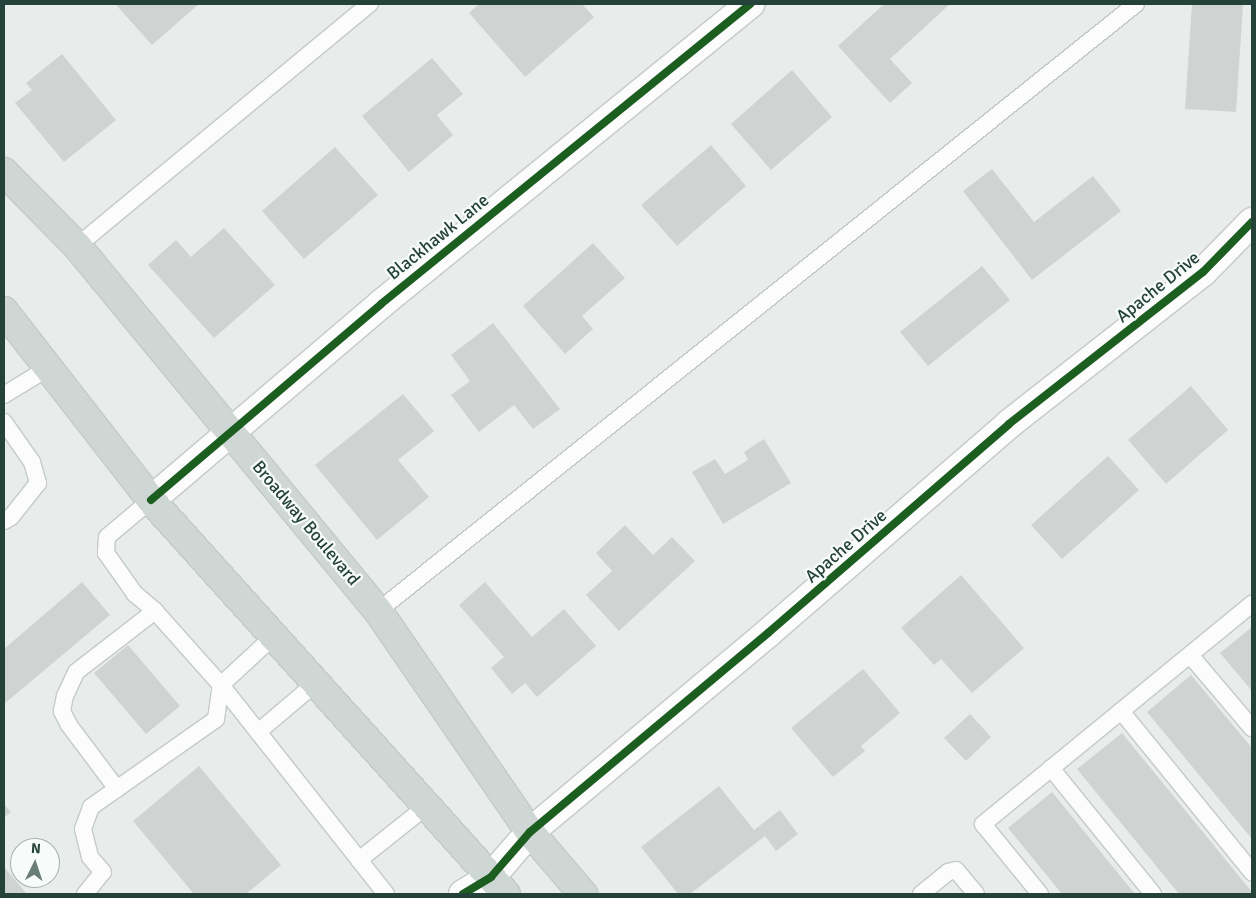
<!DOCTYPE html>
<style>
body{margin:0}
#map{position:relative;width:1256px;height:898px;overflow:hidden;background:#e8edeb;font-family:Signika,sans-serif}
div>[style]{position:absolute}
.building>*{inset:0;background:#cfd4d2}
.roads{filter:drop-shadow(1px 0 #c5cac8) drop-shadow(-1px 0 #c5cac8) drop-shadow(0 1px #c5cac8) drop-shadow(0 -1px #c5cac8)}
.service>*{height:16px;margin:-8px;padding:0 8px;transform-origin:8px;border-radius:8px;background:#fcfcfc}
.minor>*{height:28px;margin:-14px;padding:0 14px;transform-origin:14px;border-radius:14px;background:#fcfcfc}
.primary>*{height:28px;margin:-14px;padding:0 14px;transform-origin:14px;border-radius:14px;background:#cfd7d5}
.cycleway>*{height:8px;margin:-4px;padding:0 4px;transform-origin:4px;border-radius:4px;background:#1b5e20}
span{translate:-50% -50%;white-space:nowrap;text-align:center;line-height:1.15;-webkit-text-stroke:4.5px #f7fbf9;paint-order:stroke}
.street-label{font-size:18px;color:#24423a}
.frame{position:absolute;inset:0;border:5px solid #24423a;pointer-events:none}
.north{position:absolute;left:10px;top:838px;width:50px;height:50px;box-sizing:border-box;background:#f7fbf9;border:1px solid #a3b1ad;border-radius:50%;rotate:4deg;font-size:14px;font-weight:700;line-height:20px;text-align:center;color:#24423a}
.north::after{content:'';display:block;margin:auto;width:18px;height:22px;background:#697e78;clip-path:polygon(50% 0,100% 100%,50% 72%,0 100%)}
</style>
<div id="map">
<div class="building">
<div style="clip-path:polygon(119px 4px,199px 4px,152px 45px,117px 6px)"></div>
<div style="clip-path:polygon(479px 4px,582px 4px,594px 17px,525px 77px,469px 13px)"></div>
<div style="clip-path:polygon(884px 4px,950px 4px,890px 59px,912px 83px,890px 103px,838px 46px)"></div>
<div style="clip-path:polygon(1192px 4px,1243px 4px,1236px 112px,1185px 109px)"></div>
<div style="clip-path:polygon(62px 54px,116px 120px,64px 162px,15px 103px,32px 90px,26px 83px)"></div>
<div style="clip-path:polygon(432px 58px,463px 94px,437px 115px,453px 135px,409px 172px,362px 116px)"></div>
<div style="clip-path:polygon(792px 70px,832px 117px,771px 170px,731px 124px)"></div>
<div style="clip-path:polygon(711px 145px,746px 186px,677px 246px,641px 205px)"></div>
<div style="clip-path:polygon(335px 147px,378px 195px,304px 259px,262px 211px)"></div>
<div style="clip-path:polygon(992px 169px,1034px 222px,1093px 176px,1121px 211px,1032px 280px,963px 191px)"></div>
<div style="clip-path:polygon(224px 228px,275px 285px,214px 338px,148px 265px,176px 240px,191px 257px)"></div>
<div style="clip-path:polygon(593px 243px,625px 278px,582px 316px,593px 329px,565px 354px,523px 306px)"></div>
<div style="clip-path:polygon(982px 266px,1010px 300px,928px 366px,900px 332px)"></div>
<div style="clip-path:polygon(493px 323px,560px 409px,533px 429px,514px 405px,479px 432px,451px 395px,470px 381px,451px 355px)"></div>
<div style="clip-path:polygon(1191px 386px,1228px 430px,1166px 484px,1128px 440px)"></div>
<div style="clip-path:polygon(403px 394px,434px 431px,398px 460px,429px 497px,377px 540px,315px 465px)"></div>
<div style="clip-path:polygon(764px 439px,791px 483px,723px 524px,692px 472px,715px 459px,725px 474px,748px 460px,744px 452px)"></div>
<div style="clip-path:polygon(1108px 456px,1139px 490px,1062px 559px,1031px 525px)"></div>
<div style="clip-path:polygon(625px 525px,653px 555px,672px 537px,695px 561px,619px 631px,586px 595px,612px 571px,596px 553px)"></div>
<div style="clip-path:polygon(961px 575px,1024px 648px,972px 693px,941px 659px,934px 665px,901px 628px)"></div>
<div style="clip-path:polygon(82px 582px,110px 615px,4px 704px,4px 649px)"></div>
<div style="clip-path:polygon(485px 582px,532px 637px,564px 609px,596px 646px,537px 697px,525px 683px,512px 694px,491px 668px,504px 657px,459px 605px)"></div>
<div style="clip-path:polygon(1252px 627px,1252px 691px,1220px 653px)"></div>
<div style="clip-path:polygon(128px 645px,180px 706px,146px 734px,94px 673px)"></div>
<div style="clip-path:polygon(863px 669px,900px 713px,861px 746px,865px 751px,833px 777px,791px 728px)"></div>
<div style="clip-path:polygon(1191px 675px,1252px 748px,1252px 839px,1147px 712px)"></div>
<div style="clip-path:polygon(970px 714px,991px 737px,966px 761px,944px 738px)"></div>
<div style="clip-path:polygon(1122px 733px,1252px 892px,1252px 894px,1179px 894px,1077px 769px)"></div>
<div style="clip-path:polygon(199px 766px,281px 865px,246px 894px,194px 894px,133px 821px)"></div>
<div style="clip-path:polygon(719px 786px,754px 830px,780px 810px,798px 834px,776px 851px,765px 836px,690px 894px,678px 894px,641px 847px)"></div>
<div style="clip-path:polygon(1052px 792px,1135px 894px,1062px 894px,1008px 828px)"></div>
<div style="clip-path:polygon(4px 804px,11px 812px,4px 818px)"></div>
<div style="clip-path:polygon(4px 867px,27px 894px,4px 894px)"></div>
</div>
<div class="roads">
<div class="service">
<div style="left:77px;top:246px;width:380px;rotate:-39.6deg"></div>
<div style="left:4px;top:395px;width:52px;rotate:-31.5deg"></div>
<div style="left:4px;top:422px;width:49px;rotate:55deg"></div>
<div style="left:32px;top:462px;width:22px;rotate:74deg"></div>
<div style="left:38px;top:483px;width:43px;rotate:128.5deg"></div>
<div style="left:11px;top:517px;width:8px;rotate:150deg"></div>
<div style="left:151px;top:500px;width:57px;rotate:139.9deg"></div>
<div style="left:107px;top:537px;width:16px;rotate:94deg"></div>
<div style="left:106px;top:553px;width:50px;rotate:54.7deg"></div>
<div style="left:135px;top:594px;width:26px;rotate:40deg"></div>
<div style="left:155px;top:611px;width:99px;rotate:48.3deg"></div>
<div style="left:221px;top:685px;width:266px;rotate:51.7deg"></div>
<div style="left:378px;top:611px;width:971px;rotate:-38.69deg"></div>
<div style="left:1190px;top:655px;width:96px;rotate:49.7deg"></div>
<div style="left:1121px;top:711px;width:208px;rotate:50.9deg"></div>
<div style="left:258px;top:732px;width:76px;rotate:-40.2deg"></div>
<div style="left:1051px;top:768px;width:162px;rotate:51deg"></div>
<div style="left:117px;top:789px;width:80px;rotate:-126.9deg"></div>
<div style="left:69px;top:725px;width:16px;rotate:-117deg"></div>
<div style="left:62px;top:711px;width:15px;rotate:-79deg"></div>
<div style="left:65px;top:696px;width:26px;rotate:-65deg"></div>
<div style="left:76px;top:672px;width:100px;rotate:-37.7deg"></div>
<div style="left:359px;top:860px;width:87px;rotate:-38.5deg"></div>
<div style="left:85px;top:894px;width:28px;rotate:-51deg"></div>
<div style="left:103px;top:872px;width:20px;rotate:-131deg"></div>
<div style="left:90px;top:857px;width:29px;rotate:-104deg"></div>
<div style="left:83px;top:829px;width:23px;rotate:-70deg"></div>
<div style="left:91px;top:807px;width:153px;rotate:-35.1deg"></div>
<div style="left:216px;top:719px;width:34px;rotate:-82deg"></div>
<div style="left:221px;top:685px;width:72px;rotate:-42.8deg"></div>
<div style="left:921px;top:894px;width:35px;rotate:-39deg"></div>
<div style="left:948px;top:872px;width:8px;rotate:-14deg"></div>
<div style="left:956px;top:870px;width:31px;rotate:50deg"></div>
<div style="left:1040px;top:894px;width:90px;rotate:-129.2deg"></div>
<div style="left:983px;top:824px;width:348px;rotate:-39.3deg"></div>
</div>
<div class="minor">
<div style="left:151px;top:500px;width:302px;rotate:-40.4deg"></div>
<div style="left:381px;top:304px;width:476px;rotate:-39.1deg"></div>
<div style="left:463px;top:894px;width:33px;rotate:-31deg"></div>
<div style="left:491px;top:877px;width:60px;rotate:-49.1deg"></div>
<div style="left:530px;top:832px;width:310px;rotate:-39.9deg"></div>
<div style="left:768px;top:633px;width:319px;rotate:-40.9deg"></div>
<div style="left:1009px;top:424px;width:246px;rotate:-38.1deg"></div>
<div style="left:1203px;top:272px;width:70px;rotate:-45.6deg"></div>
</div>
<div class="primary">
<div style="left:4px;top:172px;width:104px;rotate:45.4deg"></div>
<div style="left:77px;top:246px;width:473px;rotate:50.5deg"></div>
<div style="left:378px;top:611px;width:268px;rotate:55.5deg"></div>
<div style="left:530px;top:832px;width:82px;rotate:49.5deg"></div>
<div style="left:4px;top:311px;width:239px;rotate:52.1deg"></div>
<div style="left:151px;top:500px;width:530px;rotate:47.98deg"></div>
</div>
</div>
<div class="cycleway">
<div style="left:151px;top:500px;width:302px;rotate:-40.4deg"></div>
<div style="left:381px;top:304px;width:476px;rotate:-39.1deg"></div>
<div style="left:463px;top:894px;width:33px;rotate:-31deg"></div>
<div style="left:491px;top:877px;width:60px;rotate:-49.1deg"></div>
<div style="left:530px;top:832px;width:310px;rotate:-39.9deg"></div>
<div style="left:768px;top:633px;width:319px;rotate:-40.9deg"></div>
<div style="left:1009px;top:424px;width:246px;rotate:-38.1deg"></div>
<div style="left:1203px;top:272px;width:70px;rotate:-45.6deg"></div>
</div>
<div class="street-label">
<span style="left:438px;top:237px;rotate:-39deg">Blackhawk Lane</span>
<span style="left:1158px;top:287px;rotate:-39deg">Apache Drive</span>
<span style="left:306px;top:523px;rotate:50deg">Broadway Boulevard</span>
<span style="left:846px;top:546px;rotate:-41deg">Apache Drive</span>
</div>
<div class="frame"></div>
<div class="north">N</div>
</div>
